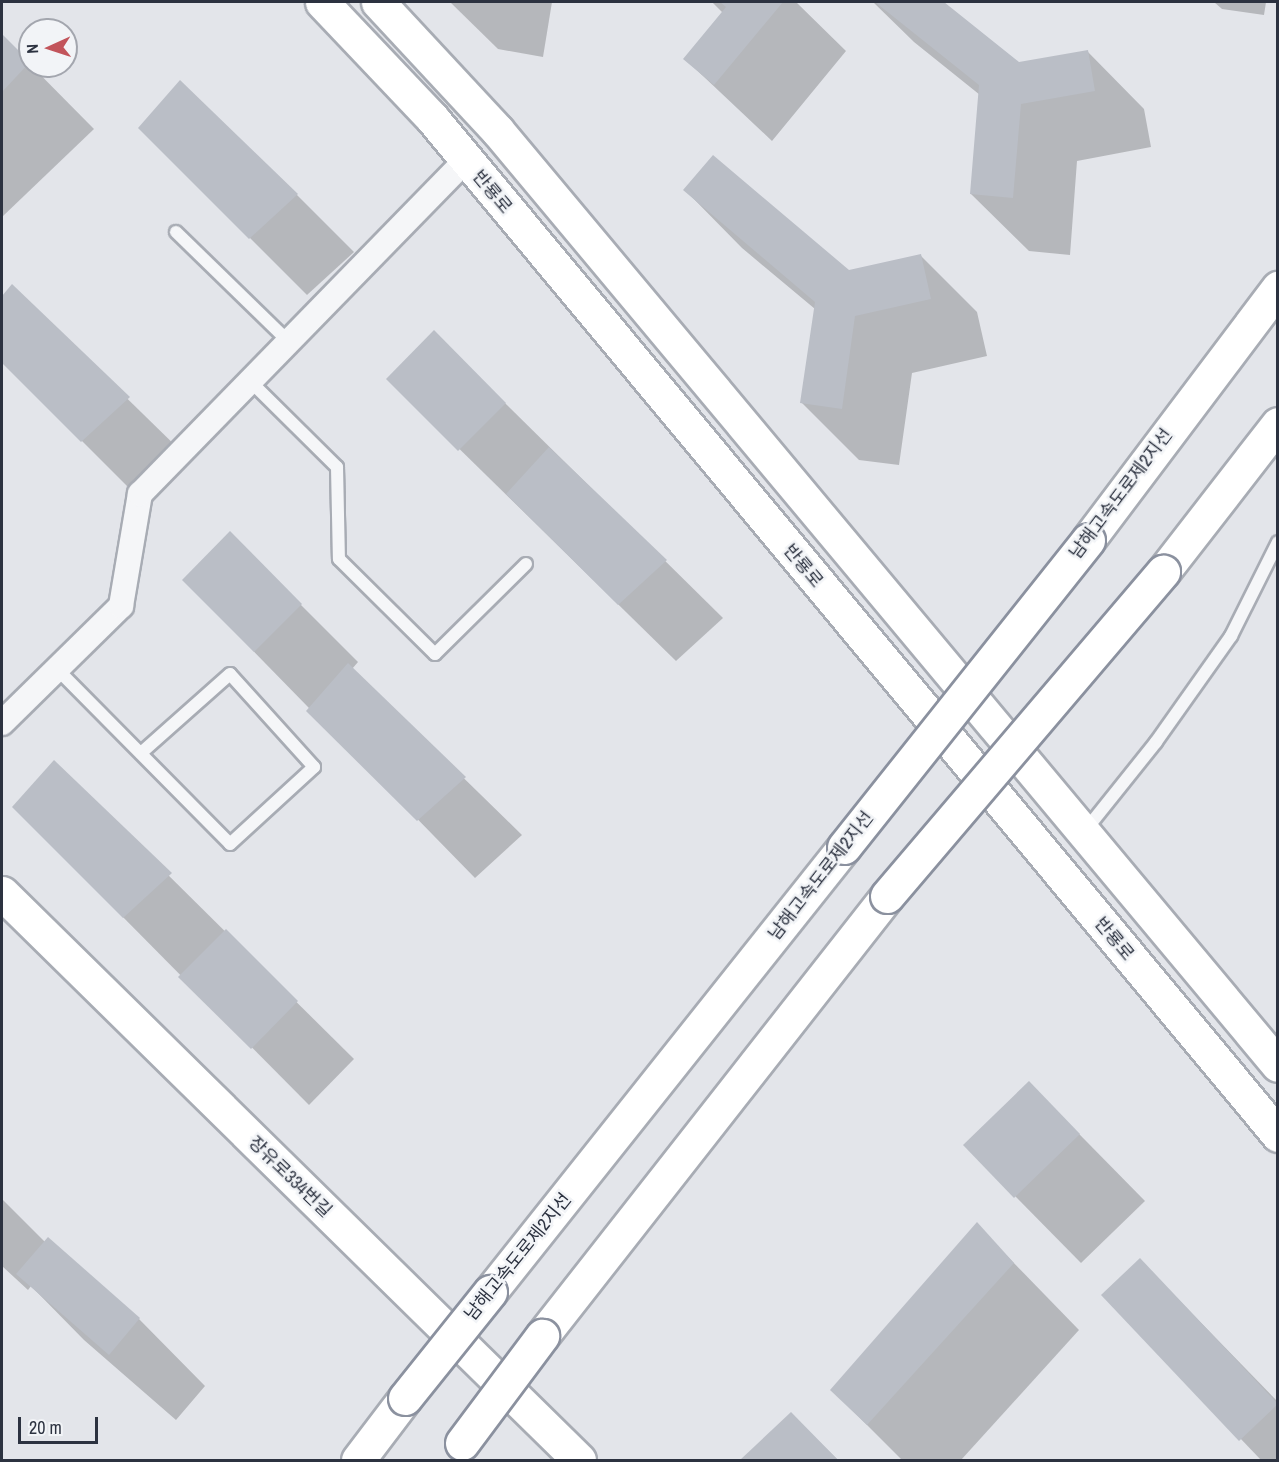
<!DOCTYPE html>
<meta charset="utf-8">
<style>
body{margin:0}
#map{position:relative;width:1279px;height:1462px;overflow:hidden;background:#e3e5ea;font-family:"Archivo Narrow","Noto Sans KR",sans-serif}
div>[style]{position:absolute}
.shadow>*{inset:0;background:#0003}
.building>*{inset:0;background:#babec6}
.roads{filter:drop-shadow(2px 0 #a8acb4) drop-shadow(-2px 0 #a8acb4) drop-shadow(0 2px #a8acb4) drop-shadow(0 -2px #a8acb4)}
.lane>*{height:12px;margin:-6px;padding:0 6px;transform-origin:6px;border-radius:6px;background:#f5f6f8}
.street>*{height:24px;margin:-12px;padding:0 12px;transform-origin:12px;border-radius:12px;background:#f5f6f8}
.secondary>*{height:33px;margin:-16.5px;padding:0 16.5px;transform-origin:16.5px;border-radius:16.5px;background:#fff}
.highway>*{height:33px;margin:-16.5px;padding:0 16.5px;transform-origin:16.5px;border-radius:16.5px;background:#fff}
.bridges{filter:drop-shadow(2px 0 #8b919f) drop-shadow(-2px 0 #8b919f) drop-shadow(0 2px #8b919f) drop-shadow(0 -2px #8b919f)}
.highway-bridge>*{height:33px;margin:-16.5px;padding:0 16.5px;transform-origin:16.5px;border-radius:16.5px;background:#fff}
span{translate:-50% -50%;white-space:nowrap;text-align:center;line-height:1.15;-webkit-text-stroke:5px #f2f4f7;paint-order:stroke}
.street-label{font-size:18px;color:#2c3240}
.frame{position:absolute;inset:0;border:3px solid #2c3240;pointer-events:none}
.north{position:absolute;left:18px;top:18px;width:60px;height:60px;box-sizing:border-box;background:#f2f4f7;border:2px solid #a3a6ae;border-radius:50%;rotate:267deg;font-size:16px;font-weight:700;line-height:24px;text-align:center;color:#2c3240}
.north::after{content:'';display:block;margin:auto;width:21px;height:27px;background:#c2545b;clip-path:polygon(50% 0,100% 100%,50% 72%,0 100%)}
.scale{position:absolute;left:18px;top:1417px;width:80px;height:27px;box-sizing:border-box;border:3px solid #2c3240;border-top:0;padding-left:8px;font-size:18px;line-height:21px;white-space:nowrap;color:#2c3240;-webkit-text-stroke:4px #f2f4f7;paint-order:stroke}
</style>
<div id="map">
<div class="shadow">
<div style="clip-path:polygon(450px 2px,552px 2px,543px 57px,498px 49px)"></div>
<div style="clip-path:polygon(712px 2px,796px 2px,846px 51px,772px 141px,685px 59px,723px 13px)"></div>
<div style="clip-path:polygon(873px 2px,942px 2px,1019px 64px,1087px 51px,1144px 109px,1151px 147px,1077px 161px,1070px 255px,1029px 251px,971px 194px,980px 95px,914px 42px)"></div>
<div style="clip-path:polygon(1214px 2px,1266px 2px,1264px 15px,1222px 9px)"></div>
<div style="clip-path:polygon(2px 36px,94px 129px,2px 217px)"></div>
<div style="clip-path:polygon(140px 128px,297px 195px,354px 252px,307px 295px)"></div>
<div style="clip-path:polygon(685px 190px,849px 271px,920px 255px,977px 312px,987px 356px,912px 373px,899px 465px,859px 460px,802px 403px,815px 309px,742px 248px)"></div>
<div style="clip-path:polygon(12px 286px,186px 456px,139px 498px,2px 361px,2px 298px)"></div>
<div style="clip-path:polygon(434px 333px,723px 618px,676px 661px,388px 379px)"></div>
<div style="clip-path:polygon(230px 534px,358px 662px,352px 669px,522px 835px,475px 878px,184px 580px)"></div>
<div style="clip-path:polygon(54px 762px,354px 1059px,309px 1105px,14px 807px)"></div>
<div style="clip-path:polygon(1029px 1083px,1145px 1201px,1081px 1263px,965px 1145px)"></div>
<div style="clip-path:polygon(2px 1199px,45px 1242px,48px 1239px,139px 1319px,205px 1386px,176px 1420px,84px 1340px,31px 1286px,28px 1290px,2px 1266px)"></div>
<div style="clip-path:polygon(977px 1225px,1079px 1330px,961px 1460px,902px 1460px,832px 1390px)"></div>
<div style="clip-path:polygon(1140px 1260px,1278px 1402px,1278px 1460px,1261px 1460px,1103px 1295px)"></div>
<div style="clip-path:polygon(791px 1414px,838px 1460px,742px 1460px)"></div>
</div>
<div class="building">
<div style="clip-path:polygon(720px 2px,783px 2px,714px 85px,683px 59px,726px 7px)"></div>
<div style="clip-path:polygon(875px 2px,944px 2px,1019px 62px,1088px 50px,1095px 91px,1021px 104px,1013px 198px,970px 194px,979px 85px)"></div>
<div style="clip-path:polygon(2px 34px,30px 62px,2px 92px)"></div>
<div style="clip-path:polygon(180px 80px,298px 194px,249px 239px,138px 128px)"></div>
<div style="clip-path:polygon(713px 155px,849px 270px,921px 254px,931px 299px,855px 316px,842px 409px,800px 403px,815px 302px,683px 190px)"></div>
<div style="clip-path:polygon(12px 284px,130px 397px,81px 442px,2px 363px,2px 296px)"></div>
<div style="clip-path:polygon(434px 330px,506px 403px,458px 451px,386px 379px)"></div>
<div style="clip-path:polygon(549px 447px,667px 560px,618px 605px,506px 494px)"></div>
<div style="clip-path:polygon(230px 531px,302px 604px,254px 652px,182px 580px)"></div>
<div style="clip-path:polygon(348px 663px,466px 777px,417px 821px,306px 711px)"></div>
<div style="clip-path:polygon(54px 760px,172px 873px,123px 918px,12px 807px)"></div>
<div style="clip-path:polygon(226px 929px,298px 1001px,251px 1049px,178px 977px)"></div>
<div style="clip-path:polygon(1029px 1081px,1080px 1134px,1014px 1198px,963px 1145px)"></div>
<div style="clip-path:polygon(977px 1222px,1014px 1263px,867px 1425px,830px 1390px)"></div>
<div style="clip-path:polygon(48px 1237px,140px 1318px,109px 1355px,16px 1274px)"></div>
<div style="clip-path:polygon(1140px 1258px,1278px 1404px,1239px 1441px,1101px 1295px)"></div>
<div style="clip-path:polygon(791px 1412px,838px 1460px,740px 1460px)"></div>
</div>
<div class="roads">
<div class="lane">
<div style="left:176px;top:232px;width:156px;rotate:44.2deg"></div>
<div style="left:249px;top:380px;width:124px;rotate:44.7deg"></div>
<div style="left:337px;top:467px;width:92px;rotate:88.8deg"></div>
<div style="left:339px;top:559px;width:135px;rotate:44.7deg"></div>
<div style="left:435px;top:654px;width:128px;rotate:-44.7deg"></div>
<div style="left:57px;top:669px;width:246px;rotate:45.3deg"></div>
<div style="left:230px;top:844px;width:114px;rotate:-42.5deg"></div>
<div style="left:314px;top:767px;width:125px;rotate:-132.1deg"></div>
<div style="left:230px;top:674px;width:119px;rotate:138.4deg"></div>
<div style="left:1084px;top:832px;width:115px;rotate:-51.3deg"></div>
<div style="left:1156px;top:742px;width:130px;rotate:-54.7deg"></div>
<div style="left:1231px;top:636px;width:105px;rotate:-63.4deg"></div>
</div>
<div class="street">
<div style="left:2px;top:723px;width:167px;rotate:-44.5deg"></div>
<div style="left:121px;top:606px;width:114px;rotate:-80.4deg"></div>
<div style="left:140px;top:494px;width:465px;rotate:-45.7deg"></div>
</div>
<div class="secondary">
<div style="left:322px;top:2px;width:160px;rotate:46.5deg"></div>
<div style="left:432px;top:118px;width:1323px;rotate:50.24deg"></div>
<div style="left:378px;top:2px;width:175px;rotate:47.1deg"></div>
<div style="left:497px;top:130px;width:1218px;rotate:50.13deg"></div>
<div style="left:2px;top:893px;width:809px;rotate:44.5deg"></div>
</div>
<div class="highway">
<div style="left:1088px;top:540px;width:316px;rotate:-53deg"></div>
<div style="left:1163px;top:572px;width:187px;rotate:-52.2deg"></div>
<div style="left:490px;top:1292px;width:569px;rotate:-51.5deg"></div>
<div style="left:542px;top:1336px;width:559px;rotate:-51.9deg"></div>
<div style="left:358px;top:1460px;width:78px;rotate:-52.8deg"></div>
</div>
</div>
<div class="bridges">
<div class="highway-bridge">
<div style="left:844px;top:847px;width:392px;rotate:-51.5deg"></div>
<div style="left:887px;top:896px;width:426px;rotate:-49.6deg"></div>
<div style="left:405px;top:1398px;width:136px;rotate:-51.3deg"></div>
<div style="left:462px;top:1443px;width:134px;rotate:-53.2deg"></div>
</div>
</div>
<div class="street-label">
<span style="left:492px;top:192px;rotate:50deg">반룡로</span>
<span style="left:1121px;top:494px;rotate:-53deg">남해고속도로제2지선</span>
<span style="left:803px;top:566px;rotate:50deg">반룡로</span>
<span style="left:821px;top:876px;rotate:-52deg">남해고속도로제2지선</span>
<span style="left:1114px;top:939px;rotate:50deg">반룡로</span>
<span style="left:290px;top:1177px;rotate:44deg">장유로334번길</span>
<span style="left:518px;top:1257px;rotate:-51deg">남해고속도로제2지선</span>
</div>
<div class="frame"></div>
<div class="north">N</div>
<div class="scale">20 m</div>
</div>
